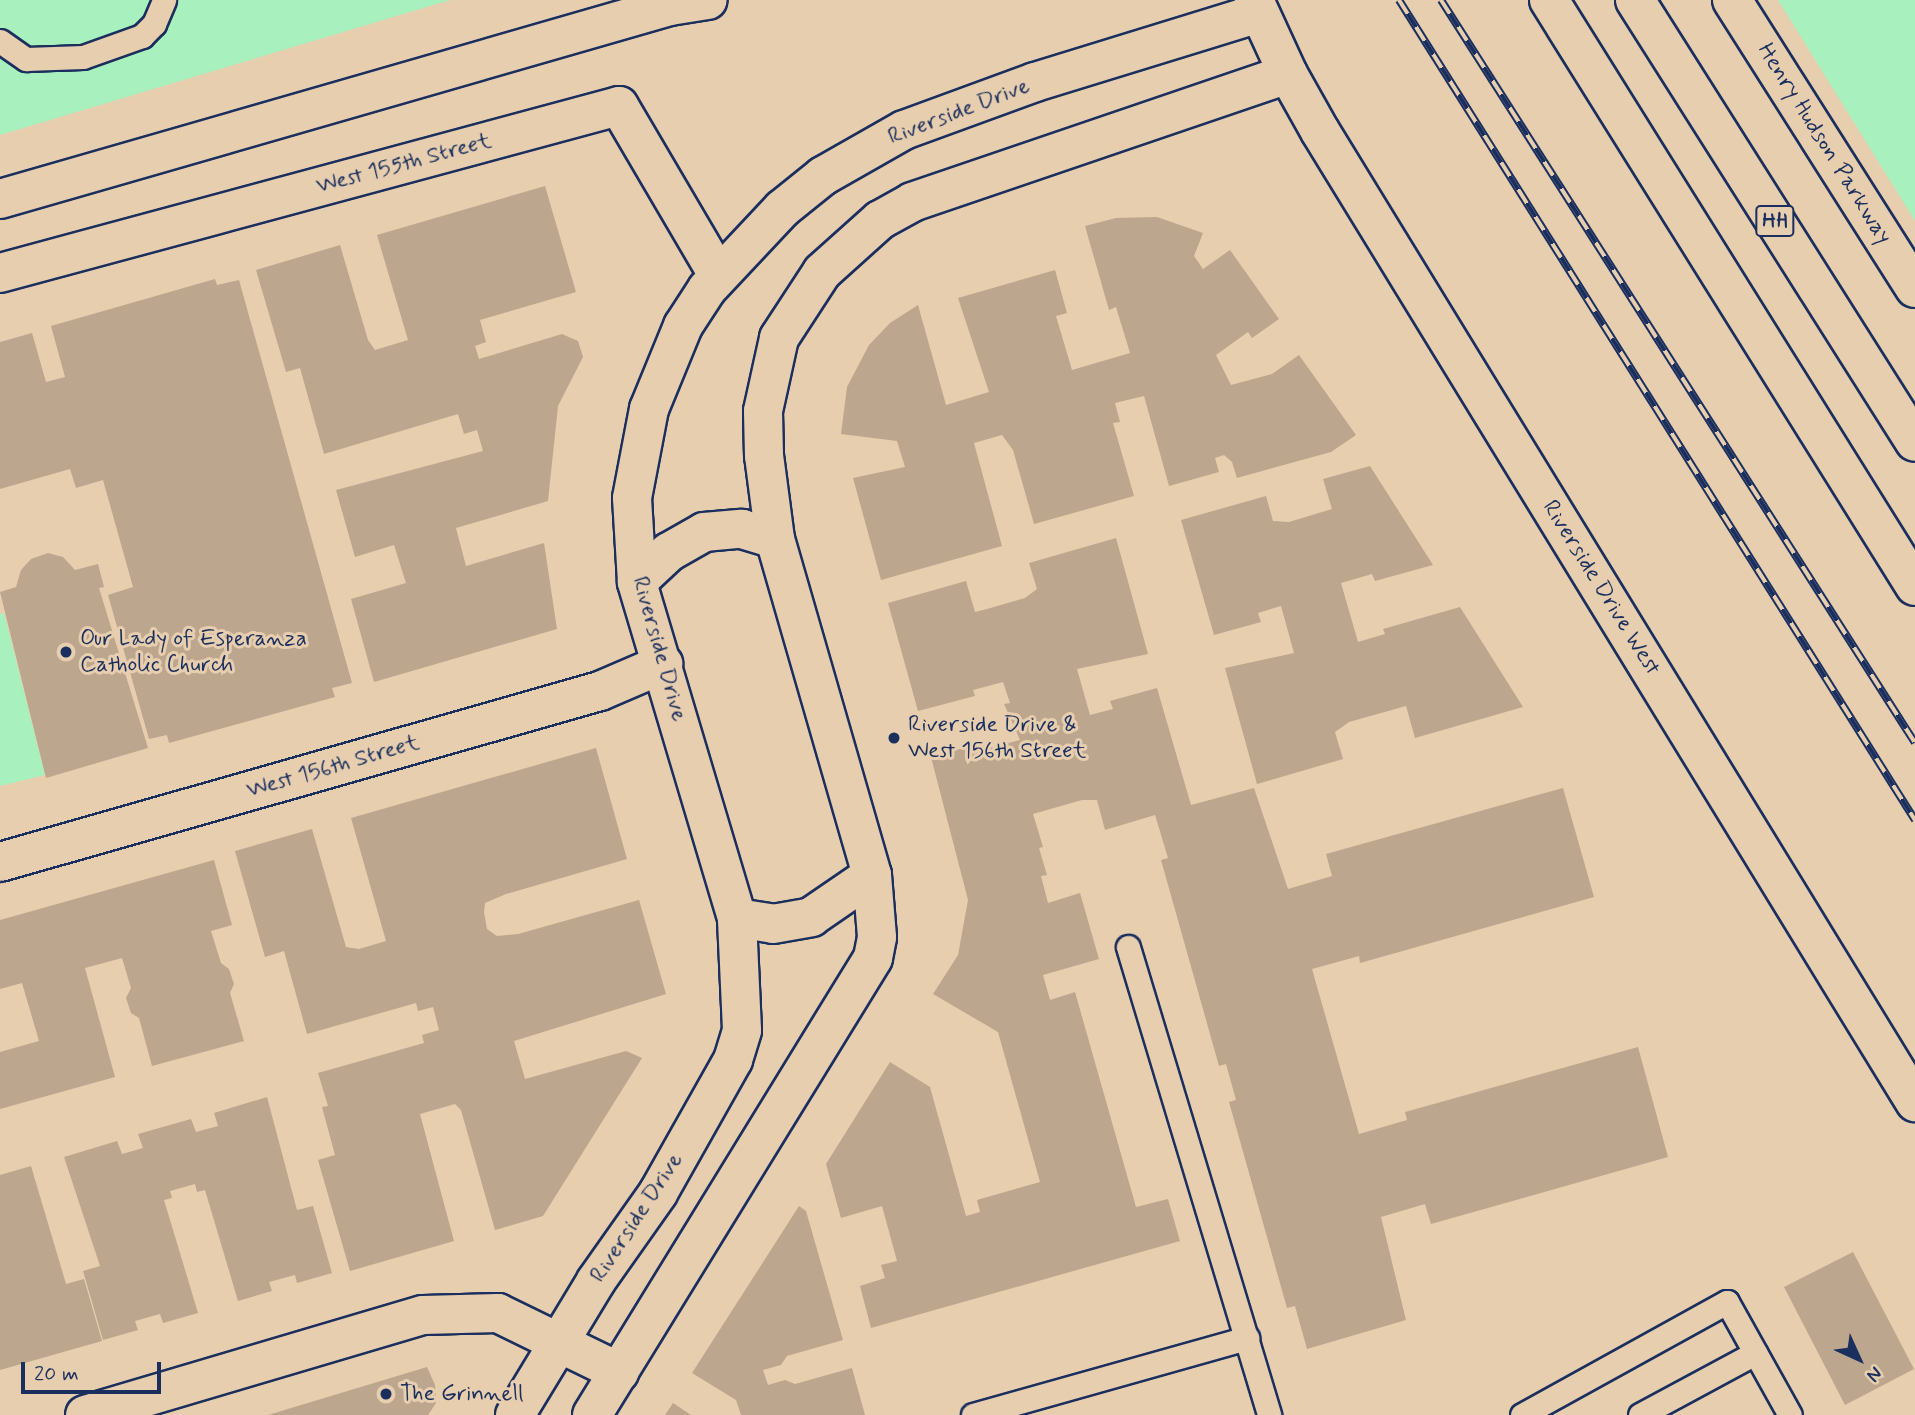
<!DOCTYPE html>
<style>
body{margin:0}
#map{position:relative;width:1915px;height:1415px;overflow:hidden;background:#e7ceaf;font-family:Mynerve,sans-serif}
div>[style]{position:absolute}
.green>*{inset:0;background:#a8f0bd}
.building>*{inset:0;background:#bda68e}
.roads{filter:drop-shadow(2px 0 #1b2f5e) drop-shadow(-2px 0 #1b2f5e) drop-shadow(0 2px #1b2f5e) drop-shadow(0 -2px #1b2f5e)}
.service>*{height:23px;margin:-11.5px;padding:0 11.5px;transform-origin:11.5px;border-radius:11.5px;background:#e7ceaf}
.minor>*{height:38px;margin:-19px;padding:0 19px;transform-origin:19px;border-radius:19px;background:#e7ceaf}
.tertiary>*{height:38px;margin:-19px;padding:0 19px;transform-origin:19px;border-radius:19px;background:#e7ceaf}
.secondary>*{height:38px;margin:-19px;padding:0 19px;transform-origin:19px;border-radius:19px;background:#e7ceaf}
.motorway>*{height:38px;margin:-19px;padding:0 19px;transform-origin:19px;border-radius:19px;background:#e7ceaf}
.rail>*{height:8px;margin-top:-4px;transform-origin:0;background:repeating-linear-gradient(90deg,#e7ceaf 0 16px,#1b2f5e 0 32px);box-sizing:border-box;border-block:2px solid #1b2f5e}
.dots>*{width:19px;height:19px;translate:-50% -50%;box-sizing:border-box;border:4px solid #e7ceaf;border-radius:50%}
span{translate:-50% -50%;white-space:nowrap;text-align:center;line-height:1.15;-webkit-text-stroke:6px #e7ceaf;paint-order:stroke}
.shield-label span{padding:2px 5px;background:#e7ceaf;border:2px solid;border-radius:5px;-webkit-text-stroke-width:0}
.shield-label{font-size:21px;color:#1b2f5e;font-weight:700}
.street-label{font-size:23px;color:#1b2f5e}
.poi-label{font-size:23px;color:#1b2f5e}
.left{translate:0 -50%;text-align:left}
.north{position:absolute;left:1824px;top:1324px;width:70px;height:70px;-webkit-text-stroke:5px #e7ceaf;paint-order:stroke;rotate:135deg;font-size:19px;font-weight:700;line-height:28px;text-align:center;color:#1b2f5e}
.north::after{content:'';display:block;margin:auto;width:24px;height:32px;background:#1b2f5e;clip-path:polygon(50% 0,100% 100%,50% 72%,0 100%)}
.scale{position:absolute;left:21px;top:1362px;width:140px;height:32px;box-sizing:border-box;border:4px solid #1b2f5e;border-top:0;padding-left:9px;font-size:21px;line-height:24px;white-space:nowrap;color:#1b2f5e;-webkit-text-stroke:5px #e7ceaf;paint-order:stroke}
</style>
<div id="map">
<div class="green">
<div style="clip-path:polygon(0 0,450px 0,0 135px)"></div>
<div style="clip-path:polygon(1778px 0,1915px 0,1915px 221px)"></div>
<div style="clip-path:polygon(4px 613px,45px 775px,0 786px,0 614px)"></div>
</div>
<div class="building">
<div style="clip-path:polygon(545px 186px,576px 292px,480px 320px,486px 342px,475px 346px,479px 359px,562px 334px,578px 341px,583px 357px,558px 406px,548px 501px,456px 528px,466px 566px,544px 543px,557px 629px,374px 682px,351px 599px,406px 583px,394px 545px,355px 557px,336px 490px,483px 451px,477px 430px,464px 434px,458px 414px,324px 454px,300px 368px,286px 372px,256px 270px,340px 245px,368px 340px,375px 350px,408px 340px,377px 235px)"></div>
<div style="clip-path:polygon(1157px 217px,1203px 233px,1194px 256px,1203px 269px,1230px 250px,1279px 319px,1252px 338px,1248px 332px,1216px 355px,1231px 385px,1272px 374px,1299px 355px,1356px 435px,1331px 452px,1237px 478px,1232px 462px,1224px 455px,1215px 458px,1219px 472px,1169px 486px,1144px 396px,1115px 403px,1120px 422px,1113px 423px,1134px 496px,1034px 524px,1013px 450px,1002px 435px,974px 443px,1002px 546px,881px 580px,853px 478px,905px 467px,897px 441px,841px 434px,847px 387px,869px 345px,890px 323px,918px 305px,946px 405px,989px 392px,958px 298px,1055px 270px,1067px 313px,1056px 316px,1072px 370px,1130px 353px,1116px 307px,1109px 310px,1085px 226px,1116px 218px)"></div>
<div style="clip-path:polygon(215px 279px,217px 285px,239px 280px,352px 683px,332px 688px,335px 697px,169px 743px,167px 735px,149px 739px,108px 595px,133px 587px,103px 480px,76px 488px,70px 469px,0 489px,0 342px,32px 333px,46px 382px,65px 377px,51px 326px)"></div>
<div style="clip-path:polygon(1370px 466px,1433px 565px,1375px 581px,1372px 574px,1341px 583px,1358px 642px,1385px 634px,1383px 629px,1460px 607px,1523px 707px,1415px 738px,1406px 706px,1349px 722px,1335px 732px,1343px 759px,1257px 784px,1225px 668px,1294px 653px,1281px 606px,1258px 613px,1261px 622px,1214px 635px,1181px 520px,1266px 496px,1273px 521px,1289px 522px,1332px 509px,1323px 479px)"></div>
<div style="clip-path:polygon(1116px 538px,1148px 654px,1077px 669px,1090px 715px,1113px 709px,1110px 701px,1157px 688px,1191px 805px,1254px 788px,1288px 889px,1332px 876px,1326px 854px,1563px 788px,1594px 897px,1360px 963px,1359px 956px,1312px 969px,1359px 1134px,1407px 1120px,1405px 1112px,1638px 1047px,1668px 1157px,1431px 1224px,1425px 1204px,1381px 1217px,1406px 1320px,1307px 1349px,1295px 1306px,1287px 1308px,1229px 1102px,1236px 1100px,1226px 1064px,1219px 1066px,1161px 860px,1168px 858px,1155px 815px,1105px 830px,1097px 800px,1082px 800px,1033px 814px,1043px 847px,1039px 848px,1047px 875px,1041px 876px,1048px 903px,1080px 893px,1099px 959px,1043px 975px,1050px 1000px,1075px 992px,1136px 1207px,1168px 1199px,1180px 1241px,871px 1328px,860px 1286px,885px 1278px,881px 1265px,897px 1261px,882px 1206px,841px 1218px,826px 1164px,890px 1062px,930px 1087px,966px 1216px,980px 1212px,977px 1200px,1040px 1182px,998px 1032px,933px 994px,958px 955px,968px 900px,931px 757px,988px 741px,990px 748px,1020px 740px,1004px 704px,1010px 703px,1003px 682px,973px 690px,975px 696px,918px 711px,888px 603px,966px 581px,975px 612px,987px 609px,1025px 598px,1037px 589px,1029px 563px)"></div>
<div style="clip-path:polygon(48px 553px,63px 557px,75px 570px,98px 564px,104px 587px,99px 588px,148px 748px,46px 778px,0 592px,16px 587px,21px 570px,31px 559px)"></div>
<div style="clip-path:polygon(596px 748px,627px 859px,506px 894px,485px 903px,484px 912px,487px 929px,497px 936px,518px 934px,639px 900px,666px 994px,514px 1041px,525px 1079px,626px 1051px,642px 1058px,543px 1216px,495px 1230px,461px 1110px,455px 1104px,420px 1114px,454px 1241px,350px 1271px,318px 1160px,335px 1155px,322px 1107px,328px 1106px,318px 1073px,424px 1043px,422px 1035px,439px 1030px,433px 1007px,418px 1011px,416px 1003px,307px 1034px,284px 951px,265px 957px,235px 851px,312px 829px,346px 947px,359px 949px,386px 941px,351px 818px)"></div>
<div style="clip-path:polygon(214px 860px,232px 925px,211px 931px,221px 963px,229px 969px,234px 984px,230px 993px,244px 1041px,152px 1066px,139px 1018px,131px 1013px,126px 998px,131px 988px,122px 958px,85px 968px,115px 1077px,0 1109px,0 1052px,39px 1041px,22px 983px,0 989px,0 920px)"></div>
<div style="clip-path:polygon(267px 1097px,297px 1210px,313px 1206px,332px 1273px,297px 1283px,295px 1275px,269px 1282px,272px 1291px,238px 1301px,205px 1190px,197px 1192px,195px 1184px,170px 1191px,172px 1198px,164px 1200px,198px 1313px,163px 1323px,160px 1314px,135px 1321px,138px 1330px,103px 1340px,83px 1271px,100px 1266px,64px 1157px,117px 1141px,122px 1154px,143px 1148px,138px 1134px,191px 1119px,196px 1132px,218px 1126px,214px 1113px)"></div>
<div style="clip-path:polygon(31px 1166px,66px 1284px,84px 1279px,102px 1341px,0 1370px,0 1175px)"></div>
<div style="clip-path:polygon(799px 1206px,806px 1211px,843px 1340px,787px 1356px,781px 1365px,763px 1370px,768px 1385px,785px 1380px,795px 1384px,852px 1368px,865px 1415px,741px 1415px,736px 1400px,692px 1373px)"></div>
<div style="clip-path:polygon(1853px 1252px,1914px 1369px,1845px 1405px,1784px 1287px)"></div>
<div style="clip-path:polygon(427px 1367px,435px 1385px,436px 1403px,428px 1415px,268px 1415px)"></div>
<div style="clip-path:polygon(673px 1403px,691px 1415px,665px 1415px)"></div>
</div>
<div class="roads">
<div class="service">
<div style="left:0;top:41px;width:32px;rotate:35deg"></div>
<div style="left:26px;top:59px;width:57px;rotate:-2deg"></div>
<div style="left:83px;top:57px;width:63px;rotate:-19.6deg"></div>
<div style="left:142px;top:36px;width:17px;rotate:-45deg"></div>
<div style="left:154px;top:24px;width:26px;rotate:-67deg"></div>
<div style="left:1128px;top:947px;width:489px;rotate:73.2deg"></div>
<div style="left:973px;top:1415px;width:285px;rotate:-15.7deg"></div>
<div style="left:1522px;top:1415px;width:234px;rotate:-28.9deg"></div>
<div style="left:1727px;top:1302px;width:129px;rotate:60.9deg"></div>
<div style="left:1640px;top:1415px;width:131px;rotate:-28.3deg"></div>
</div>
<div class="minor">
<div style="left:0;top:199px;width:697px;rotate:-16.07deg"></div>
<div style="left:670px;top:6px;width:38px;rotate:-9deg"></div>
<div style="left:0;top:273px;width:641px;rotate:-15.1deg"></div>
<div style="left:619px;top:106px;width:196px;rotate:59.6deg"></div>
<div style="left:0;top:862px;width:624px;rotate:-15.91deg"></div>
<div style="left:600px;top:691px;width:69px;rotate:-23.2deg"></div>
</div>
<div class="tertiary">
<div style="left:85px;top:1415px;width:352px;rotate:-16.5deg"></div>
<div style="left:423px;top:1315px;width:75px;rotate:-1.5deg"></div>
<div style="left:498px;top:1313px;width:135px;rotate:26deg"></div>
</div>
<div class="secondary">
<div style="left:1254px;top:0;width:81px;rotate:65.3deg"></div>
<div style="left:1288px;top:74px;width:65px;rotate:60.7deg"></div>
<div style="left:1320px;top:131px;width:1139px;rotate:58.5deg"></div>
<div style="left:1549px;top:0;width:691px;rotate:58.01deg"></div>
<div style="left:637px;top:582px;width:44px;rotate:-43.2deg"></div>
<div style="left:669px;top:552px;width:40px;rotate:-29.7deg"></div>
<div style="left:704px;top:532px;width:38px;rotate:-5deg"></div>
<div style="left:742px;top:529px;width:34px;rotate:17deg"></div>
<div style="left:737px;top:918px;width:36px;rotate:9deg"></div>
<div style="left:773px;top:924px;width:39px;rotate:-10deg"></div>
<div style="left:811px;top:917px;width:74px;rotate:-34.5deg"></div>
<div style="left:515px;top:1415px;width:157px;rotate:-58.8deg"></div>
<div style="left:596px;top:1281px;width:108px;rotate:-54.8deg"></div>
<div style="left:658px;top:1193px;width:153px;rotate:-60.6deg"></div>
<div style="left:733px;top:1060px;width:31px;rotate:-73deg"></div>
<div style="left:742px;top:1030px;width:112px;rotate:-92.6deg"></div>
<div style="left:737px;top:918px;width:351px;rotate:-106.6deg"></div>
<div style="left:637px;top:582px;width:84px;rotate:-93.4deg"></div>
<div style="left:632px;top:498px;width:91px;rotate:-79.2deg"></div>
<div style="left:649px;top:409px;width:90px;rotate:-67.7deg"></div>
<div style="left:683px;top:326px;width:44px;rotate:-57deg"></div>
<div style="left:707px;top:289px;width:110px;rotate:-46.8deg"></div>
<div style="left:782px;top:209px;width:53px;rotate:-38.8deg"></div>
<div style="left:823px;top:176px;width:93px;rotate:-29.6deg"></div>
<div style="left:904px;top:130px;width:140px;rotate:-20.1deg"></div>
<div style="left:1035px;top:82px;width:234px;rotate:-17.1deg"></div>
<div style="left:592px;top:1415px;width:536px;rotate:-58.41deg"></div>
<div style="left:873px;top:958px;width:21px;rotate:-79deg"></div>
<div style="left:877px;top:937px;width:62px;rotate:-94.6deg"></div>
<div style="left:872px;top:875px;width:350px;rotate:-106.1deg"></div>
<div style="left:775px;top:539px;width:84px;rotate:-97.5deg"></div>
<div style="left:764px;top:456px;width:45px;rotate:-91.3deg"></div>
<div style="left:763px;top:411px;width:75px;rotate:-77.6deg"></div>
<div style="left:779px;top:338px;width:79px;rotate:-56.9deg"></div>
<div style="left:822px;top:272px;width:78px;rotate:-41.9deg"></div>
<div style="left:880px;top:220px;width:37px;rotate:-29deg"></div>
<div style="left:912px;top:202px;width:397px;rotate:-18.8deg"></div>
</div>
<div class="motorway">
<div style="left:1635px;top:0;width:523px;rotate:57.65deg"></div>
<div style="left:1732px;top:0;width:341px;rotate:57.6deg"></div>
</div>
</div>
<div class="rail">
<div style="left:1399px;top:0;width:969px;rotate:57.82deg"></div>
<div style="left:1441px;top:0;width:881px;rotate:57.46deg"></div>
</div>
<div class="dots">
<div style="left:66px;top:652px;background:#1b2f5e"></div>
<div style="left:894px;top:738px;background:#1b2f5e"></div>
<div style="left:386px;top:1394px;background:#1b2f5e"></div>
</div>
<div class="shield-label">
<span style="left:1775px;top:221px">HH</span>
</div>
<div class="street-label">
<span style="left:959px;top:112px;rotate:-21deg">Riverside Drive</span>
<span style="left:1824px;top:144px;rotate:58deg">Henry Hudson Parkway</span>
<span style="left:404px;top:164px;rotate:-15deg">West 155th Street</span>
<span style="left:1601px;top:588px;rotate:58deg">Riverside Drive West</span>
<span style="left:659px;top:649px;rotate:74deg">Riverside Drive</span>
<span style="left:333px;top:767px;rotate:-16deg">West 156th Street</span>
<span style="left:637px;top:1218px;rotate:-57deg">Riverside Drive</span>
</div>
<div class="poi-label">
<span class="left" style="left:80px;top:652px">Our Lady of Esperanza<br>Catholic Church</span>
<span class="left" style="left:908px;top:738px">Riverside Drive &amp;<br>West 156th Street</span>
<span class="left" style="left:400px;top:1394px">The Grinnell</span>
</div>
<div class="north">N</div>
<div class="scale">20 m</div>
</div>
